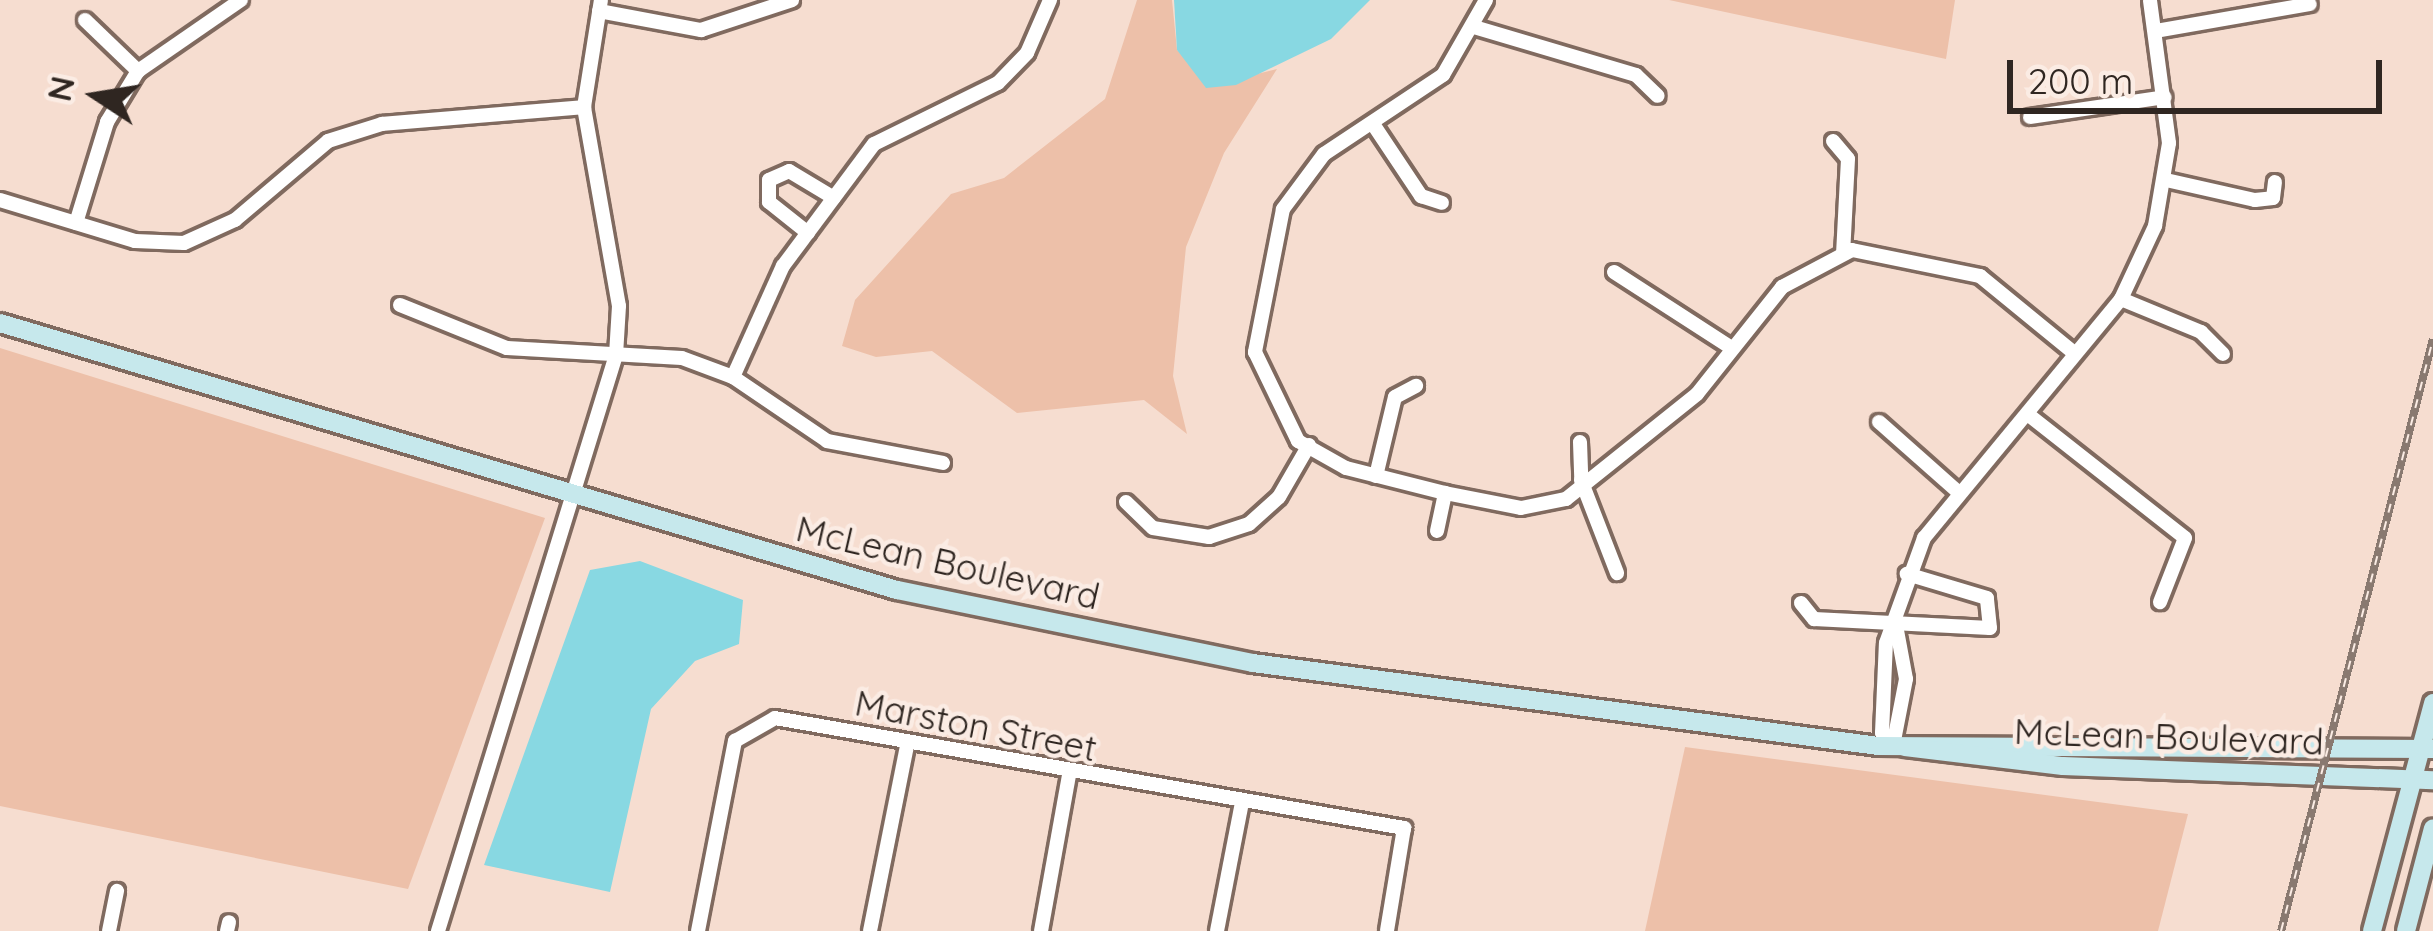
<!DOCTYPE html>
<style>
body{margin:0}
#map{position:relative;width:2433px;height:931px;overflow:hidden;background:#f6ddd0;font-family:Quicksand,sans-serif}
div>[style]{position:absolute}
.green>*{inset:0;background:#edc0a9}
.water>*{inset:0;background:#88d8e2}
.roads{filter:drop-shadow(3px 0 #806a5f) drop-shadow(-3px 0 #806a5f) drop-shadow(0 3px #806a5f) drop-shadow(0 -3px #806a5f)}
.minor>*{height:14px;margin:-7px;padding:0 7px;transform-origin:7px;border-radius:7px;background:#fff}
.secondary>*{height:18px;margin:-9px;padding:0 9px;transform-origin:9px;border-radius:9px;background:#c6e8ec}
.rail>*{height:8px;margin-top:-4px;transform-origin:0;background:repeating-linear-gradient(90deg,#fbece4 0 9px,#897970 0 18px);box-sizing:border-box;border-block:3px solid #897970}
span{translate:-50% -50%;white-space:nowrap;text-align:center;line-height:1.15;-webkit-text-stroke:9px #fbece4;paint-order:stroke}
.street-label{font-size:36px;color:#2f2621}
.north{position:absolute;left:36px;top:36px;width:120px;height:120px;-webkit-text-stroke:9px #fbece4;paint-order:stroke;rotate:282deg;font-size:33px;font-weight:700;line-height:48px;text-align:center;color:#2f2621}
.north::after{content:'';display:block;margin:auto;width:42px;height:54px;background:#2f2621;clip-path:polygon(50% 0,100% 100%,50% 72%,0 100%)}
.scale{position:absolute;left:2007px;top:60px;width:375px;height:54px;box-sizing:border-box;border:6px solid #2f2621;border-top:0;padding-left:15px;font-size:36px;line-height:42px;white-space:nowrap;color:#2f2621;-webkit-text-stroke:9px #fbece4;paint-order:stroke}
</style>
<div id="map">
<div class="green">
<div style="clip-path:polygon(1137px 0,1172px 0,1177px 50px,1213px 85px,1277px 69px,1224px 153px,1186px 247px,1173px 376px,1187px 434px,1144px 400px,1017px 413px,932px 351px,876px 357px,842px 346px,855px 300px,951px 194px,1004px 178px,1105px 99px)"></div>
<div style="clip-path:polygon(1669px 0,1955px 0,1946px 59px)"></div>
<div style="clip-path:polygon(0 348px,545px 518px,408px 889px,0 806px)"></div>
<div style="clip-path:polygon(1685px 747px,2188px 814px,2158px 931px,1645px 931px)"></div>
</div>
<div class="water">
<div style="clip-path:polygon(1370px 0,1331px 39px,1236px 85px,1206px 88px,1177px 50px,1174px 0)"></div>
<div style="clip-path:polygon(640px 561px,743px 600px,739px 644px,695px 661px,651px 709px,610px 892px,484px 865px,590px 570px)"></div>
</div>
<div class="roads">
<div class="minor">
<div style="left:1486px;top:0;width:86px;rotate:119.8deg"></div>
<div style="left:1443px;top:75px;width:143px;rotate:146.4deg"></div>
<div style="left:1324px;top:154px;width:69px;rotate:126.7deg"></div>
<div style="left:1283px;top:209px;width:146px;rotate:101.1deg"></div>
<div style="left:1255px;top:352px;width:99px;rotate:64.2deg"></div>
<div style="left:1298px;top:441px;width:55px;rotate:29.4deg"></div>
<div style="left:1346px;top:468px;width:102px;rotate:14.2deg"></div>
<div style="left:1445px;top:493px;width:77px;rotate:11.2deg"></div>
<div style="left:1521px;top:508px;width:46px;rotate:-11.3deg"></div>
<div style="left:1566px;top:499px;width:168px;rotate:-38.7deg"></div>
<div style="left:1697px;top:394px;width:137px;rotate:-51.5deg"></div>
<div style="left:1782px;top:287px;width:79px;rotate:-27.9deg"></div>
<div style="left:1852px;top:250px;width:131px;rotate:11.5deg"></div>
<div style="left:1980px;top:276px;width:122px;rotate:39.3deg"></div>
<div style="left:599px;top:11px;width:104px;rotate:10.6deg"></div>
<div style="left:701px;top:30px;width:96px;rotate:-18.2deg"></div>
<div style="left:85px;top:20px;width:74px;rotate:43.9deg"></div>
<div style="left:1474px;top:27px;width:169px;rotate:16.5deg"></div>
<div style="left:1636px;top:75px;width:30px;rotate:44deg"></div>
<div style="left:2156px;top:31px;width:156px;rotate:-9.9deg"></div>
<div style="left:2030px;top:117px;width:136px;rotate:-8.4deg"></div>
<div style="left:1373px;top:124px;width:87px;rotate:56.3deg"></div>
<div style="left:1421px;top:196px;width:22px;rotate:18deg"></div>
<div style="left:1833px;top:141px;width:23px;rotate:50deg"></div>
<div style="left:1848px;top:159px;width:94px;rotate:93deg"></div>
<div style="left:2166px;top:180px;width:91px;rotate:12.7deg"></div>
<div style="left:2255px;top:200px;width:18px;rotate:-6deg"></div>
<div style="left:2273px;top:198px;width:16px;rotate:-83deg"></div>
<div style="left:0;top:200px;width:141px;rotate:16.9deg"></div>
<div style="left:135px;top:241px;width:49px;rotate:2.3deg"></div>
<div style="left:184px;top:243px;width:56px;rotate:-24.3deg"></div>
<div style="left:235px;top:220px;width:122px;rotate:-40.3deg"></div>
<div style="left:328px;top:141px;width:57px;rotate:-17.5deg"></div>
<div style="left:382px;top:124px;width:203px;rotate:-4.8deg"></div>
<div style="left:76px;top:223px;width:106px;rotate:-72.9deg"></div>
<div style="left:107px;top:122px;width:60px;rotate:-58.7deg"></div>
<div style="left:138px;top:71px;width:125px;rotate:-34.6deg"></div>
<div style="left:808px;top:233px;width:50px;rotate:-141.5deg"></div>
<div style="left:769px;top:202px;width:22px;rotate:-90deg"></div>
<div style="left:769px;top:180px;width:22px;rotate:-24deg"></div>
<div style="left:789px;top:171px;width:52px;rotate:31deg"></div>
<div style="left:1614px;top:272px;width:138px;rotate:32.9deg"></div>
<div style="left:2121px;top:299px;width:87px;rotate:22.4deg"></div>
<div style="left:2201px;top:332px;width:31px;rotate:45deg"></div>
<div style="left:400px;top:305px;width:115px;rotate:21.9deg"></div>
<div style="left:507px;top:348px;width:175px;rotate:3.3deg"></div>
<div style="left:682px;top:358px;width:54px;rotate:20.4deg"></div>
<div style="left:733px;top:377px;width:114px;rotate:34.2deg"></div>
<div style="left:827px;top:441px;width:118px;rotate:10.7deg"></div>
<div style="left:733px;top:377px;width:122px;rotate:-65.8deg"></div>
<div style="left:783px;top:266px;width:152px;rotate:-53.3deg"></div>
<div style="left:874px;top:144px;width:138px;rotate:-26.2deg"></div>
<div style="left:998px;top:83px;width:42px;rotate:-46deg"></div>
<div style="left:1027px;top:53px;width:58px;rotate:-66.5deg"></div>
<div style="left:2030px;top:416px;width:197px;rotate:38.2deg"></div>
<div style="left:2185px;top:538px;width:69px;rotate:111.3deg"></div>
<div style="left:1879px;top:422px;width:106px;rotate:41.5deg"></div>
<div style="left:1580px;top:442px;width:38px;rotate:88deg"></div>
<div style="left:1581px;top:480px;width:100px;rotate:68.8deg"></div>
<div style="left:1376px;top:476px;width:81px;rotate:-76.5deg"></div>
<div style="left:1395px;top:397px;width:24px;rotate:-28deg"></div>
<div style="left:1126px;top:502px;width:37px;rotate:44deg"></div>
<div style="left:1153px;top:528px;width:57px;rotate:9.1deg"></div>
<div style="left:1209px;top:537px;width:42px;rotate:-18deg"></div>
<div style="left:1249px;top:524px;width:40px;rotate:-42deg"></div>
<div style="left:1279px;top:497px;width:60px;rotate:-60deg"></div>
<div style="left:1437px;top:531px;width:39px;rotate:-78deg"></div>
<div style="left:1801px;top:603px;width:21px;rotate:51deg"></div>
<div style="left:1814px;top:619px;width:176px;rotate:2.9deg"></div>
<div style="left:1990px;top:628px;width:30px;rotate:-96deg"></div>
<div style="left:1987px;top:598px;width:84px;rotate:-163.3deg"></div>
<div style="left:1896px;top:625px;width:55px;rotate:79.5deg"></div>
<div style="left:1906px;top:679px;width:68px;rotate:101deg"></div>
<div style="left:1893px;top:746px;width:17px;rotate:-130deg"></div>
<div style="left:1882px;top:733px;width:90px;rotate:-87.5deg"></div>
<div style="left:1886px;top:643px;width:112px;rotate:-70.1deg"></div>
<div style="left:1924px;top:538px;width:310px;rotate:-50.5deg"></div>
<div style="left:2121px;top:299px;width:81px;rotate:-65deg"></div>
<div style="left:2155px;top:226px;width:84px;rotate:-80.4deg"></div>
<div style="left:2169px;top:143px;width:144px;rotate:-97.6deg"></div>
<div style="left:109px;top:931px;width:41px;rotate:-78.7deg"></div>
<div style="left:227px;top:931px;width:9px;rotate:-77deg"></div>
<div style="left:438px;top:931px;width:603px;rotate:-72.83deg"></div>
<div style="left:616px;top:355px;width:49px;rotate:-86.5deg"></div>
<div style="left:619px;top:306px;width:202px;rotate:-100deg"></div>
<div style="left:584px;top:107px;width:108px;rotate:-81deg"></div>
<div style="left:698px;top:931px;width:194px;rotate:-79deg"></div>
<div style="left:735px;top:741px;width:46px;rotate:-29.9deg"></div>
<div style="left:775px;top:718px;width:639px;rotate:9.92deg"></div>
<div style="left:1404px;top:828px;width:104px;rotate:99.4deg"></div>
<div style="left:870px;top:931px;width:190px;rotate:-78.7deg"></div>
<div style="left:1041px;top:931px;width:158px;rotate:-79.8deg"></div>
<div style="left:1217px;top:931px;width:131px;rotate:-79deg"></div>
</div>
<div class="secondary">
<div style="left:0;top:323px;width:936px;rotate:16.58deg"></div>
<div style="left:897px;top:590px;width:363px;rotate:11.6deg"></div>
<div style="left:1253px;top:663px;width:630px;rotate:7.56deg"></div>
<div style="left:1878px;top:746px;width:555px;rotate:0.31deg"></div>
<div style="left:1905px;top:747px;width:159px;rotate:6.9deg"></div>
<div style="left:2063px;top:766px;width:370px;rotate:2.2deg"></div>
<div style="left:2372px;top:931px;width:236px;rotate:-75deg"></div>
<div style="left:2406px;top:931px;width:106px;rotate:-75.3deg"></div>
</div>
</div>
<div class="rail">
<div style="left:2281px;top:931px;width:611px;rotate:-75.6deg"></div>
</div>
<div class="street-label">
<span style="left:948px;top:562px;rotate:13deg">McLean Boulevard</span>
<span style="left:976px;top:725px;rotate:11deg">Marston Street</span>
<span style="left:2169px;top:736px;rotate:2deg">McLean Boulevard</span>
</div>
<div class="north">N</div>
<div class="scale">200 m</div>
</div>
